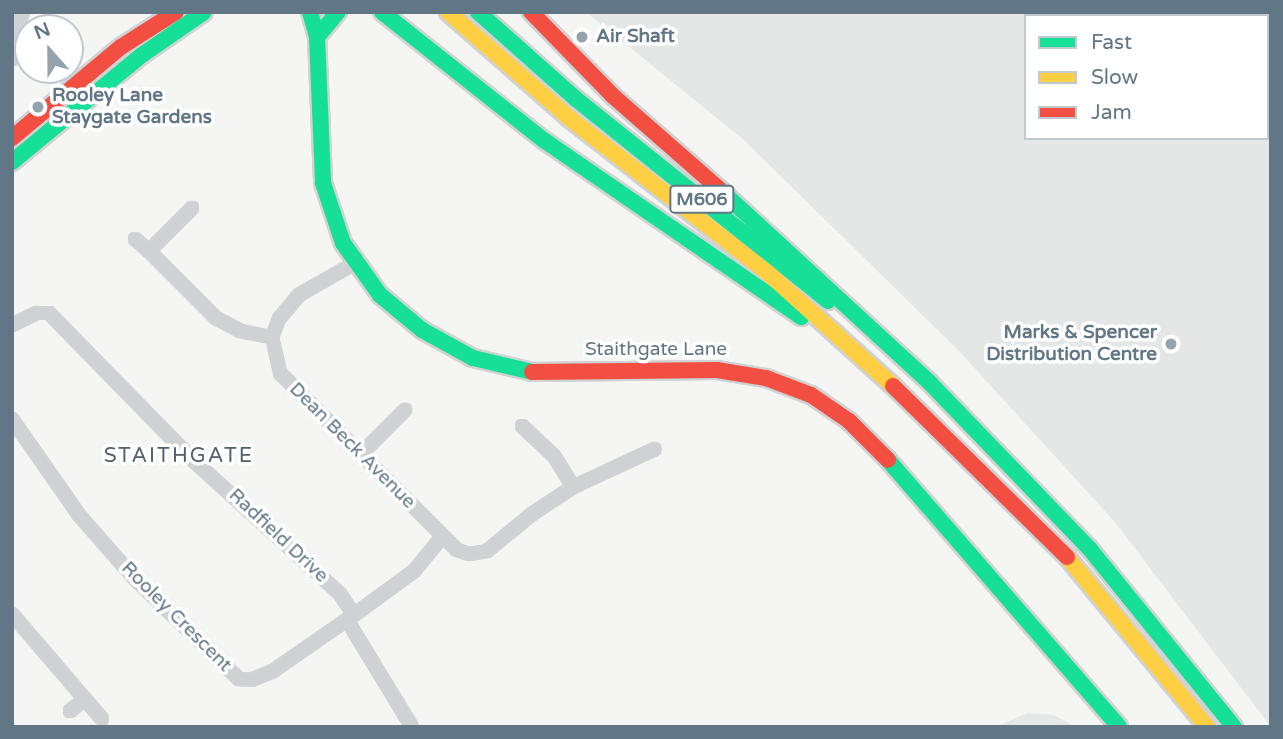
<!DOCTYPE html>
<style>
body{margin:0}
#map{position:relative;width:1283px;height:739px;overflow:hidden;background:#f5f5f3;font-family:"Varela Round",sans-serif}
div>[style]{position:absolute}
.built>*{inset:0;background:#e5e7e6}
.roads{filter:drop-shadow(2px 0 #d0d2d3) drop-shadow(-2px 0 #d0d2d3) drop-shadow(0 2px #d0d2d3) drop-shadow(0 -2px #d0d2d3)}
.street>*{height:10px;margin:-5px;padding:0 5px;transform-origin:5px;border-radius:5px;background:#d0d1d2}
.fast>*{height:16px;margin:-8px;padding:0 8px;transform-origin:8px;border-radius:8px;background:#16e098}
.slow>*{height:16px;margin:-8px;padding:0 8px;transform-origin:8px;border-radius:8px;background:#ffcf43}
.jam>*{height:16px;margin:-8px;padding:0 8px;transform-origin:8px;border-radius:8px;background:#f24e42}
.dots>*{width:19px;height:19px;translate:-50% -50%;box-sizing:border-box;border:4px solid #fff;border-radius:50%}
span{translate:-50% -50%;white-space:nowrap;text-align:center;line-height:1.15;-webkit-text-stroke:7px #fff;paint-order:stroke}
.shield-label span{padding:2px 5px;background:#fff;border:2px solid;border-radius:5px;-webkit-text-stroke-width:0}
.shield-label{font-size:18px;color:#627786;font-weight:700}
.poi-label{font-size:19px;color:#627786;font-weight:700}
.left{translate:0 -50%;text-align:left}
.right{translate:-100% -50%;text-align:right}
.street-label{font-size:19px;color:#627786}
.neighbourhood-label{font-size:21px;color:#51606b;letter-spacing:2px}
.frame{position:absolute;inset:0;border:14px solid #627786;pointer-events:none}
.legend{position:absolute;left:1024px;top:14px;width:245px;height:126px;box-sizing:border-box;background:#fff;border:2px solid #c0c9cf;margin:0;padding:9px 12px;list-style:none;font-size:21px;color:#627786}
.legend li{display:flex;align-items:center;gap:14px;height:35px}
.legend b{width:35px;border:2px solid #c0c9cf}
.north{position:absolute;left:14px;top:14px;width:70px;height:70px;box-sizing:border-box;background:#fff;border:2px solid #c0c9cf;border-radius:50%;rotate:339deg;font-size:19px;font-weight:700;line-height:28px;text-align:center;color:#627786}
.north::after{content:'';display:block;margin:auto;width:24px;height:32px;background:#95a3ac;clip-path:polygon(50% 0,100% 100%,50% 72%,0 100%)}
</style>
<div id="map">
<div class="built">
<div style="clip-path:polygon(evenodd,586px 12px,1271px 12px,1271px 727px,1114px 521px,959px 351px,744px 140px,586px 12px,1026px 16px,1267px 16px,1267px 138px,1026px 138px,1026px 16px)"></div>
<div style="clip-path:polygon(1027px 713px,1054px 715px,1075px 727px,996px 727px)"></div>
</div>
<div class="roads">
<div class="street">
<div style="left:12px;top:59px;width:16px;rotate:-47deg"></div>
<div style="left:23px;top:47px;width:22px;rotate:-103deg"></div>
<div style="left:18px;top:26px;width:15px;rotate:-70deg"></div>
<div style="left:135px;top:239px;width:18px;rotate:41deg"></div>
<div style="left:149px;top:251px;width:61px;rotate:-45deg"></div>
<div style="left:149px;top:251px;width:95px;rotate:45deg"></div>
<div style="left:216px;top:318px;width:27px;rotate:28deg"></div>
<div style="left:240px;top:331px;width:33px;rotate:11deg"></div>
<div style="left:355px;top:263px;width:64px;rotate:150.3deg"></div>
<div style="left:299px;top:295px;width:31px;rotate:130deg"></div>
<div style="left:279px;top:319px;width:19px;rotate:111deg"></div>
<div style="left:272px;top:337px;width:37px;rotate:77deg"></div>
<div style="left:280px;top:373px;width:250px;rotate:45deg"></div>
<div style="left:457px;top:550px;width:13px;rotate:18deg"></div>
<div style="left:469px;top:554px;width:18px;rotate:-9deg"></div>
<div style="left:487px;top:551px;width:58px;rotate:-39.4deg"></div>
<div style="left:532px;top:514px;width:49px;rotate:-33.4deg"></div>
<div style="left:573px;top:487px;width:90px;rotate:-24.9deg"></div>
<div style="left:12px;top:325px;width:28px;rotate:-26deg"></div>
<div style="left:37px;top:313px;width:12px"></div>
<div style="left:49px;top:313px;width:207px;rotate:45.6deg"></div>
<div style="left:194px;top:461px;width:197px;rotate:42.3deg"></div>
<div style="left:340px;top:594px;width:25px;rotate:56deg"></div>
<div style="left:12px;top:419px;width:117px;rotate:55.1deg"></div>
<div style="left:79px;top:515px;width:86px;rotate:48.8deg"></div>
<div style="left:136px;top:580px;width:143px;rotate:43.9deg"></div>
<div style="left:239px;top:679px;width:12px;rotate:5deg"></div>
<div style="left:251px;top:680px;width:24px;rotate:-22deg"></div>
<div style="left:273px;top:671px;width:98px;rotate:-34.7deg"></div>
<div style="left:354px;top:615px;width:74px;rotate:-36.3deg"></div>
<div style="left:414px;top:571px;width:44px;rotate:-50.5deg"></div>
<div style="left:522px;top:426px;width:44px;rotate:43.2deg"></div>
<div style="left:554px;top:456px;width:36px;rotate:58deg"></div>
<div style="left:362px;top:453px;width:61px;rotate:-45deg"></div>
<div style="left:12px;top:614px;width:138px;rotate:49.4deg"></div>
<div style="left:347px;top:620px;width:125px;rotate:58.7deg"></div>
<div style="left:70px;top:711px;width:19px;rotate:-39deg"></div>
</div>
<div class="fast">
<div style="left:310px;top:12px;width:26px;rotate:74deg"></div>
<div style="left:317px;top:37px;width:146px;rotate:87.6deg"></div>
<div style="left:323px;top:183px;width:63px;rotate:71.6deg"></div>
<div style="left:343px;top:243px;width:64px;rotate:54.6deg"></div>
<div style="left:380px;top:295px;width:55px;rotate:39.8deg"></div>
<div style="left:422px;top:330px;width:58px;rotate:28.8deg"></div>
<div style="left:473px;top:358px;width:61px;rotate:13.3deg"></div>
<div style="left:382px;top:12px;width:208px;rotate:38.4deg"></div>
<div style="left:545px;top:141px;width:311px;rotate:34.5deg"></div>
<div style="left:478px;top:12px;width:131px;rotate:41.6deg"></div>
<div style="left:576px;top:99px;width:323px;rotate:38.7deg"></div>
<div style="left:317px;top:37px;width:33px;rotate:-50deg"></div>
<div style="left:12px;top:162px;width:168px;rotate:-39.5deg"></div>
<div style="left:142px;top:55px;width:75px;rotate:-34.7deg"></div>
<div style="left:718px;top:188px;width:288px;rotate:42.6deg"></div>
<div style="left:930px;top:383px;width:229px;rotate:46.1deg"></div>
<div style="left:1089px;top:548px;width:230px;rotate:51deg"></div>
<div style="left:888px;top:460px;width:353px;rotate:49.1deg"></div>
</div>
<div class="slow">
<div style="left:448px;top:12px;width:161px;rotate:41.2deg"></div>
<div style="left:569px;top:118px;width:252px;rotate:37.9deg"></div>
<div style="left:768px;top:273px;width:169px;rotate:42.1deg"></div>
<div style="left:1067px;top:557px;width:220px;rotate:50.5deg"></div>
</div>
<div class="jam">
<div style="left:531px;top:12px;width:117px;rotate:45.7deg"></div>
<div style="left:613px;top:96px;width:140px;rotate:41.2deg"></div>
<div style="left:12px;top:138px;width:142px;rotate:-39.9deg"></div>
<div style="left:121px;top:47px;width:65px;rotate:-32.5deg"></div>
<div style="left:532px;top:372px;width:185px;rotate:-0.6deg"></div>
<div style="left:717px;top:370px;width:50px;rotate:9.3deg"></div>
<div style="left:766px;top:378px;width:48px;rotate:20.7deg"></div>
<div style="left:811px;top:395px;width:46px;rotate:34.4deg"></div>
<div style="left:849px;top:421px;width:55px;rotate:45deg"></div>
<div style="left:893px;top:386px;width:244px;rotate:44.5deg"></div>
</div>
</div>
<div class="dots">
<div style="left:582px;top:37px;background:#95a3ac"></div>
<div style="left:38px;top:107px;background:#95a3ac"></div>
<div style="left:1171px;top:344px;background:#95a3ac"></div>
</div>
<div class="shield-label">
<span style="left:702px;top:199px">M606</span>
</div>
<div class="poi-label">
<span class="left" style="left:596px;top:37px">Air Shaft</span>
<span class="left" style="left:52px;top:107px">Rooley Lane<br>Staygate Gardens</span>
<span class="right" style="left:1157px;top:344px">Marks &amp; Spencer<br>Distribution Centre</span>
</div>
<div class="street-label">
<span style="left:656px;top:350px">Staithgate Lane</span>
<span style="left:352px;top:446px;rotate:45deg">Dean Beck Avenue</span>
<span style="left:278px;top:536px;rotate:43deg">Radfield Drive</span>
<span style="left:176px;top:617px;rotate:45deg">Rooley Crescent</span>
</div>
<div class="neighbourhood-label">
<span style="left:179px;top:456px">STAITHGATE</span>
</div>
<div class="frame"></div>
<ul class="legend">
<li><b style="height:9px;background:#16e098"></b>Fast</li>
<li><b style="height:9px;background:#ffcf43"></b>Slow</li>
<li><b style="height:9px;background:#f24e42"></b>Jam</li>
</ul>
<div class="north">N</div>
</div>
